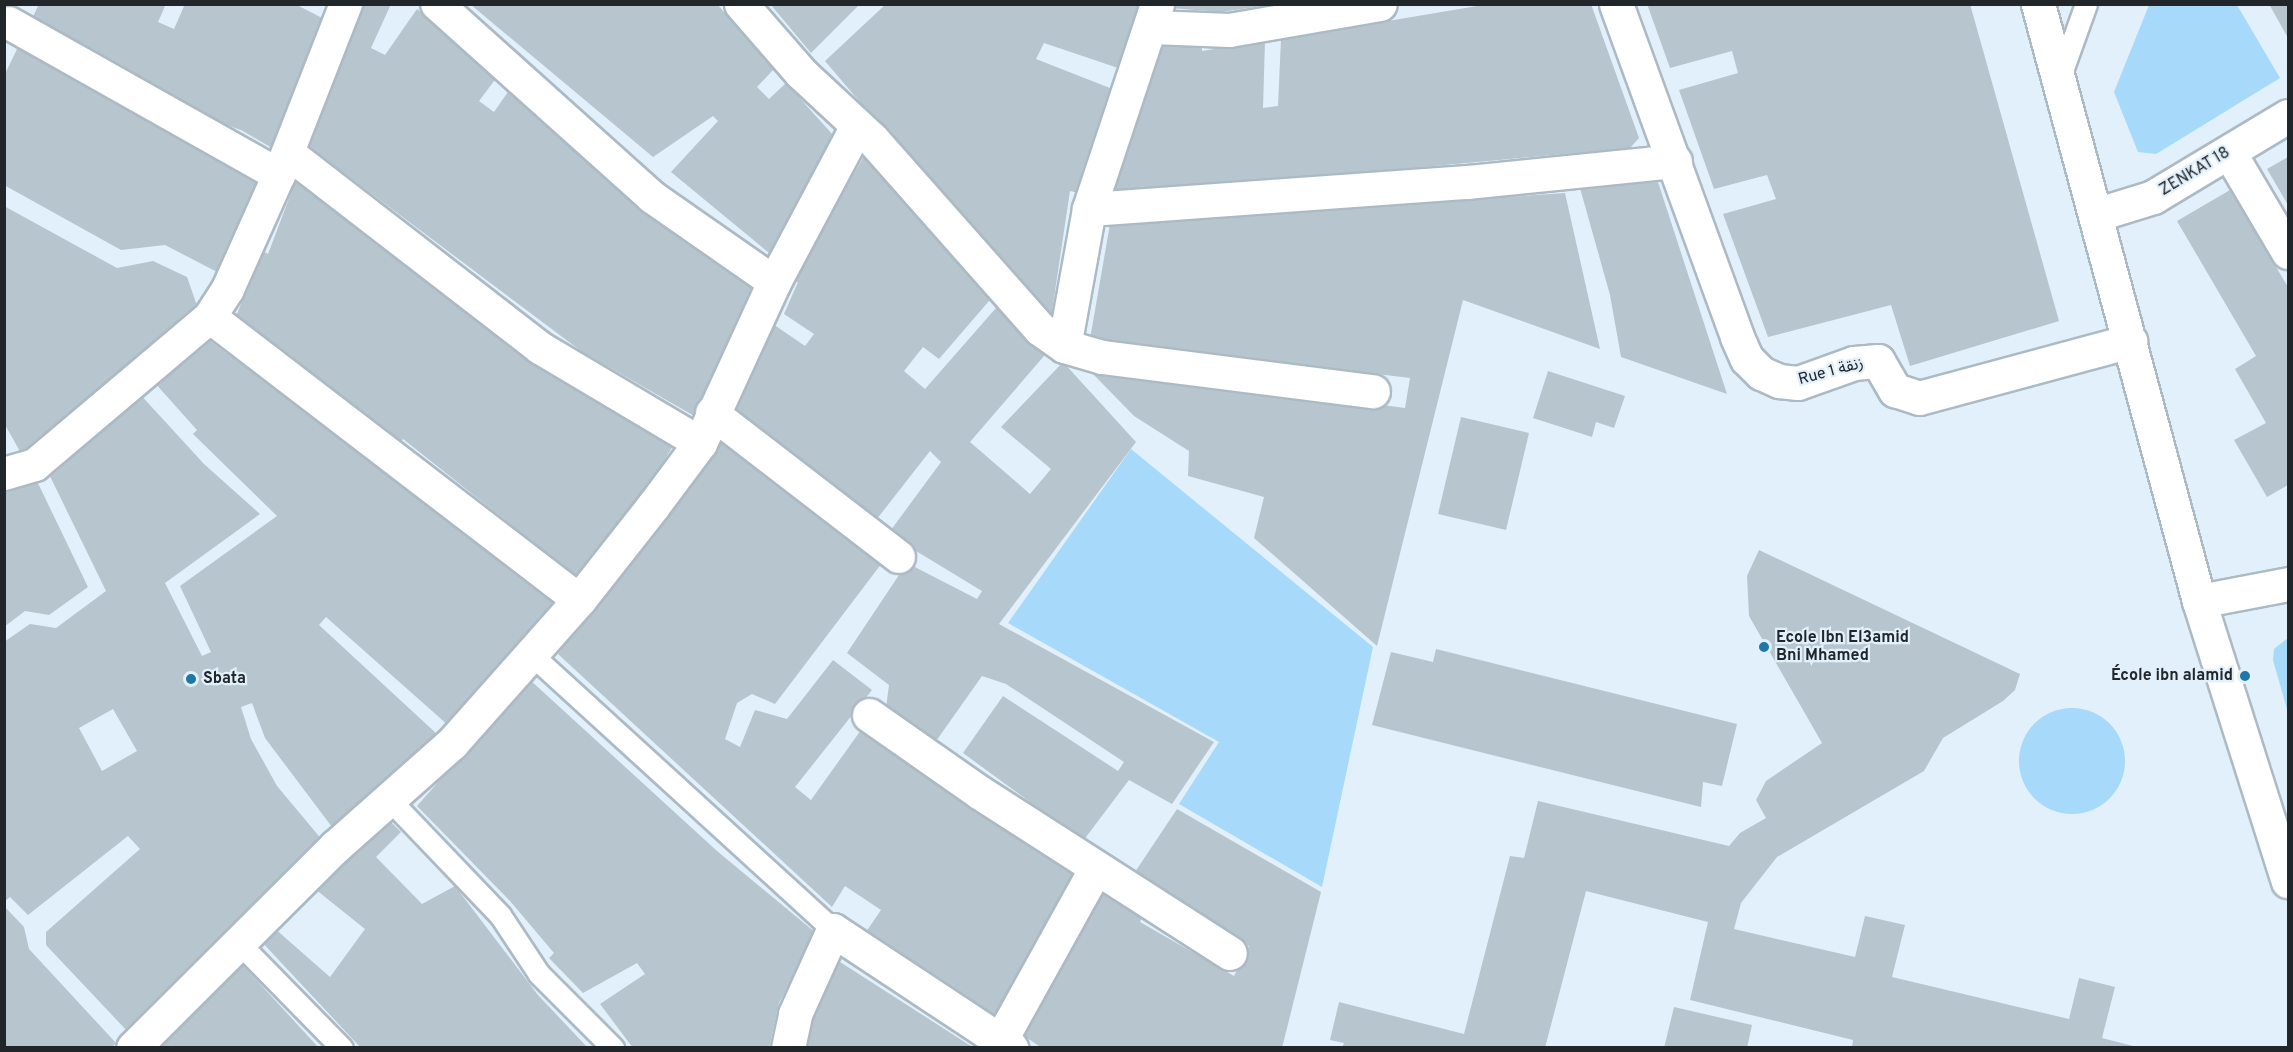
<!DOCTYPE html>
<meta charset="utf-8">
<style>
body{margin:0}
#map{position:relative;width:2293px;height:1052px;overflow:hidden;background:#e1f0fb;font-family:Overpass,"Noto Sans Arabic",sans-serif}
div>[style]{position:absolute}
.green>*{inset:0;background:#a6d9fa}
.round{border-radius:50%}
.building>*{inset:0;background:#b7c5cf}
.roads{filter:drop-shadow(2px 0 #acbac4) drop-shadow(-2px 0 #acbac4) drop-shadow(0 2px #acbac4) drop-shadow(0 -2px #acbac4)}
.service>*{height:21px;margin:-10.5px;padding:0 10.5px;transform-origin:10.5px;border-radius:10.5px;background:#fff}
.pedestrian>*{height:32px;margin:-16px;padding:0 16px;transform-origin:16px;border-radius:16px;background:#fff}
.minor>*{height:33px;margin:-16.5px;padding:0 16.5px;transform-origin:16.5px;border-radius:16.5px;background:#fff}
.tertiary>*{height:33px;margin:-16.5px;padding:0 16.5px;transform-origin:16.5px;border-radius:16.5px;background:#fff}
.dots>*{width:16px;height:16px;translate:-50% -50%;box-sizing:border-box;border:3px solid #e1f0fb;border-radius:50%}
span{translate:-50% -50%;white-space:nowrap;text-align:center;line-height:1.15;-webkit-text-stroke:4.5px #e1f0fb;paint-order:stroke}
.street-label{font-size:16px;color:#21262a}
.poi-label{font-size:16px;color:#21262a;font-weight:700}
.left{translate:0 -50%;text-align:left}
.right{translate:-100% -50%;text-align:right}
.frame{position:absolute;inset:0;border:6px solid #21262a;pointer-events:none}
</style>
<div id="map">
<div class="green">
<div style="clip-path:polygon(2149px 5px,2237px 5px,2280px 78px,2156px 154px,2138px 152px,2114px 92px)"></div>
<div style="clip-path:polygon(1131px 449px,1373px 647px,1322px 887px,1179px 804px,1219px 742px,1008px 623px)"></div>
<div style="clip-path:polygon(2288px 638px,2288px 713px,2273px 660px,2274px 649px)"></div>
<div class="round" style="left:2019px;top:708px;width:106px;height:106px"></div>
</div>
<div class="building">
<div style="clip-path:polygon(39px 4px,166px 4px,158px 22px,174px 29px,185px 4px,295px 4px,326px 20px,288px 119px,272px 148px,241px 130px,188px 112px,31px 21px)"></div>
<div style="clip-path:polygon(364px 4px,391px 4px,371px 48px,385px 55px,417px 9px,497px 77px,479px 101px,494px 112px,510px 89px,757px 288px,696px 417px,581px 351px,304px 143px)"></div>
<div style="clip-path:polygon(470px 4px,717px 4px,774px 69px,757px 87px,769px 99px,786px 83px,833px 135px,769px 253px,671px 172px,718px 121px,713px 116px,653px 157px)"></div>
<div style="clip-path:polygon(886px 4px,1142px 4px,1121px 69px,1044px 43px,1036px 59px,1115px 90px,1079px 193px,1070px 191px,1051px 318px,1044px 319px,825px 61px)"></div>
<div style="clip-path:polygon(1170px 4px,1262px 4px,1262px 6px,1221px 12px,1170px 8px)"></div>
<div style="clip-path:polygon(1489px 4px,1591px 4px,1639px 138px,1630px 148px,1110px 196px,1158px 38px,1202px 42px,1202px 51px,1265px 41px,1263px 108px,1278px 106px,1281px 39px)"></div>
<div style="clip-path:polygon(1647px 4px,1970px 4px,2059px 321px,1910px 366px,1891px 305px,1768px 337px,1723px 214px,1776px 199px,1767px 175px,1714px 189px,1679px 90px,1738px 73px,1732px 51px,1670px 68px)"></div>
<div style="clip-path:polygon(2269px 4px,2288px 4px,2288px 38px)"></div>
<div style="clip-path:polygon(771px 5px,859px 5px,811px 53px)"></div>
<div style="clip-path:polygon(19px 45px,260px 181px,221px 274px,165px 245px,121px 250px,4px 185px,4px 76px)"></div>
<div style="clip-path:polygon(868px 149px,995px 294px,939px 359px,923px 347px,904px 371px,925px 389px,1003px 300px,1050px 349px,970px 442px,1030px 494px,1051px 469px,1001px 427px,1063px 362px,1136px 442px,999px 624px,1214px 742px,1172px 804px,1129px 780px,1083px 841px,963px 753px,1003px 696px,1118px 771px,1124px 762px,1006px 684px,982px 676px,934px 744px,886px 708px,889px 685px,847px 653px,907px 563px,977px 599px,982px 591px,888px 534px,941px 462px,930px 451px,873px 524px,728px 411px,773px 324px,805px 346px,814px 334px,784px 314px,798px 282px,792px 280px,815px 232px,820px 234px)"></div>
<div style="clip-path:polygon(2288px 157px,2288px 205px,2267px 169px)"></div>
<div style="clip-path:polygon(296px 180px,573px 388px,674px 444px,655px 476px,658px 479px,577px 577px,403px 439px,398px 445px,290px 364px,293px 357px,236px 316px,263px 251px,268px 254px)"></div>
<div style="clip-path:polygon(1658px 182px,1727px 394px,1621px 357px,1610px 295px,1580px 188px)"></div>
<div style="clip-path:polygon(2230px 190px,2288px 287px,2288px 485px,2267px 497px,2234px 440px,2266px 423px,2235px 369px,2256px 356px,2177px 221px)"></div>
<div style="clip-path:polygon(1565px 193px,1600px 349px,1463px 300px,1377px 646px,1254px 538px,1264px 497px,1188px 476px,1189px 451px,1134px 416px,1094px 375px,1098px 367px,1405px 408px,1410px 378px,1090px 339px,1110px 224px)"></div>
<div style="clip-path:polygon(4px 206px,117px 268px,153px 261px,187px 277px,200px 314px,53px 440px,22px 455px,4px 423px)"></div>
<div style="clip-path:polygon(evenodd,201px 334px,559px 603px,449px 726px,326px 617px,319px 625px,438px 735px,335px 831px,265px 738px,252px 703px,241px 707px,251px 739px,277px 786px,323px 841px,129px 1033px,46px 945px,46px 932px,140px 849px,128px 836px,28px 915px,10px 897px,4px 902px,4px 642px,30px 624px,56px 628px,106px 591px,45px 466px,138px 392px,204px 464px,260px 514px,165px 583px,202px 656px,211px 652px,180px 586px,277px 516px,193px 434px,197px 430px,154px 382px,201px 334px,113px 709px,137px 751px,102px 771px,79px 728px,113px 709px)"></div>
<div style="clip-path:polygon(1548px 371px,1625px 396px,1614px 428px,1596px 422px,1592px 437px,1533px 418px)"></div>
<div style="clip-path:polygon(1461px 417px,1529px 433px,1506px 530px,1438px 514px)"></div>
<div style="clip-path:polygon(722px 436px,885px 559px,775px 704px,752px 694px,737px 703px,725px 739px,740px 747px,755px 710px,787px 719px,833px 660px,872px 690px,795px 787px,811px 800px,861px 730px,969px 808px,1076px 874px,997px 1019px,866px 932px,881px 910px,845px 886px,832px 907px,558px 654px)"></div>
<div style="clip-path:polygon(35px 477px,88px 587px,49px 615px,25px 611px,4px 627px,4px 482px)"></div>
<div style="clip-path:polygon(1759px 550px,2020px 674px,2015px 690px,2003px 701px,1943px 738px,1924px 771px,1777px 857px,1741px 903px,1734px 929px,1855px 957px,1865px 916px,1905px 925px,1892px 977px,2069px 1019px,2079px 978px,2115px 987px,2102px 1038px,2141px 1048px,1852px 1047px,1853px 1040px,1690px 1000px,1708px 922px,1586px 891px,1545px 1048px,1342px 1048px,1344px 1043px,1330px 1040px,1339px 1002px,1464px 1034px,1510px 856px,1524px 858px,1538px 801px,1729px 846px,1740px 833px,1766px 818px,1756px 800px,1766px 781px,1822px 743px,1749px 616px,1747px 576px)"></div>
<div style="clip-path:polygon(1436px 649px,1737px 724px,1722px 786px,1703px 782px,1701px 807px,1372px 725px,1391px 652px,1433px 662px)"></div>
<div style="clip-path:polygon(529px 679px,717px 851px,816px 933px,779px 1003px,769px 1048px,633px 1048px,600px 1004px,645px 974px,637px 963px,583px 993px,549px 958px,554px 953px,510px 901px,417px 806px)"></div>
<div style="clip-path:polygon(1177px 809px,1321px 892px,1282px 1048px,1042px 1048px,1018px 1032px,1097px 886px,1144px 912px,1140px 922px,1234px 976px,1249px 946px,1135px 872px)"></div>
<div style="clip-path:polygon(387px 818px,401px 832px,376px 857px,422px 904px,455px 886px,538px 995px,588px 1048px,361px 1048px,260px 940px,273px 927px,330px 977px,365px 929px,315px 889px)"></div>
<div style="clip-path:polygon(4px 906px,24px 927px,29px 949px,116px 1043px,111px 1048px,4px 1048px)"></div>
<div style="clip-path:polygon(837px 960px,974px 1048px,805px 1048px,812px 1012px)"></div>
<div style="clip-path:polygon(239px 961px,319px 1048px,151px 1048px)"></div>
<div style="clip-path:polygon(1674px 1007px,1752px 1025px,1747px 1048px,1664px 1048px)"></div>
</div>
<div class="roads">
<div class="service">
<div style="left:2059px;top:79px;width:80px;rotate:-70.2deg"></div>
<div style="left:531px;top:654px;width:409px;rotate:42.4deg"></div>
<div style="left:390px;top:800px;width:159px;rotate:46.3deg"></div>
<div style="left:500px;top:915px;width:71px;rotate:56.5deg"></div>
<div style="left:539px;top:974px;width:105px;rotate:45deg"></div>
<div style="left:239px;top:943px;width:147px;rotate:45.6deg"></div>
</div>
<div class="pedestrian">
<div style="left:437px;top:4px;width:289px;rotate:41.9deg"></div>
<div style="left:652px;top:197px;width:149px;rotate:34.9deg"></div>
<div style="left:9px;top:23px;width:310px;rotate:29.4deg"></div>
<div style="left:288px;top:153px;width:319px;rotate:37.7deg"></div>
<div style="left:540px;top:348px;width:186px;rotate:30.7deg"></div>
<div style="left:210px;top:317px;width:465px;rotate:37.5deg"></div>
<div style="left:712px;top:413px;width:236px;rotate:37.6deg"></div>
<div style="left:4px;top:474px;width:32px;rotate:-16deg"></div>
<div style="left:35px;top:465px;width:229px;rotate:-40.2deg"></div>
<div style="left:210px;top:317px;width:33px;rotate:-57deg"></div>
<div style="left:228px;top:289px;width:125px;rotate:-65.9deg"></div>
<div style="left:279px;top:175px;width:184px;rotate:-68.6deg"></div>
</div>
<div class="minor">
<div style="left:741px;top:4px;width:91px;rotate:49deg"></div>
<div style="left:801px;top:73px;width:97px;rotate:42.9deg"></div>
<div style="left:872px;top:139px;width:254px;rotate:48.5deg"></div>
<div style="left:1040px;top:329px;width:29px;rotate:35deg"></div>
<div style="left:1157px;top:4px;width:216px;rotate:108.4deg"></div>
<div style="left:1089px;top:209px;width:139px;rotate:100.3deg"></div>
<div style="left:1064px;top:346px;width:40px;rotate:16deg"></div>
<div style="left:1102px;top:357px;width:273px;rotate:7.2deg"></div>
<div style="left:1616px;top:4px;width:354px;rotate:70deg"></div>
<div style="left:1737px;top:337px;width:24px;rotate:66deg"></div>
<div style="left:1747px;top:359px;width:20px;rotate:45deg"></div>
<div style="left:1761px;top:373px;width:20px;rotate:24deg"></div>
<div style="left:1779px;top:381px;width:19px;rotate:6deg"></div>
<div style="left:1798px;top:383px;width:59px;rotate:-19.7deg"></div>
<div style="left:1854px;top:363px;width:24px;rotate:-5deg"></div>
<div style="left:1878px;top:361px;width:34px;rotate:60deg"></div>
<div style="left:1895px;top:390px;width:25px;rotate:18deg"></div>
<div style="left:1919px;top:398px;width:219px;rotate:-15.1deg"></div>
<div style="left:1152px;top:27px;width:77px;rotate:2.2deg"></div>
<div style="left:1229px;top:30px;width:153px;rotate:-9.8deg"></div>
<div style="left:2229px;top:152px;width:116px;rotate:59.5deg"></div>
<div style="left:1089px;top:209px;width:380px;rotate:-4.1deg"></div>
<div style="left:1468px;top:182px;width:208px;rotate:-5.8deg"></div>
<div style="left:2095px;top:215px;width:61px;rotate:-17.2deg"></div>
<div style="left:2153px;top:197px;width:157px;rotate:-31deg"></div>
<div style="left:2199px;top:601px;width:91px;rotate:-10.8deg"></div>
<div style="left:869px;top:715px;width:134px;rotate:35deg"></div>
<div style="left:979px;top:792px;width:298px;rotate:32.7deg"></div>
<div style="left:1000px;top:1041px;width:198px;rotate:-61deg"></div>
<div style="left:133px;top:1048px;width:286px;rotate:-44.9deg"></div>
<div style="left:336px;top:846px;width:155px;rotate:-41.6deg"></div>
<div style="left:452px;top:743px;width:191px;rotate:-48.4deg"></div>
<div style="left:579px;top:600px;width:120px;rotate:-51.8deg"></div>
<div style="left:653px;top:506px;width:79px;rotate:-53.3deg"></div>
<div style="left:700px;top:443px;width:177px;rotate:-65.3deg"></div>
<div style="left:774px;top:282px;width:177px;rotate:-62deg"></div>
<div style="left:788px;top:1048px;width:35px;rotate:-78deg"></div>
<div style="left:795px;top:1014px;width:92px;rotate:-65.7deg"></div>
<div style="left:833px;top:930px;width:214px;rotate:33.5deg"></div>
</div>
<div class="tertiary">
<div style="left:2038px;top:4px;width:618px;rotate:74.91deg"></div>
<div style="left:2199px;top:601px;width:294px;rotate:72.4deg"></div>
</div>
</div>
<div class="dots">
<div style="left:1764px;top:647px;background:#1e77a6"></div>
<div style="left:2245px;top:676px;background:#1e77a6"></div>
<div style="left:191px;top:679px;background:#1e77a6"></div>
</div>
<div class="street-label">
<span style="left:2195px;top:172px;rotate:-31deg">ZENKAT 18</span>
<span style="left:1831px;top:372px;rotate:-15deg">Rue 1 زنقة</span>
</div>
<div class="poi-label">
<span class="left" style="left:1776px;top:647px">Ecole Ibn El3amid<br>Bni Mhamed</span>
<span class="right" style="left:2233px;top:676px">École ibn alamid</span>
<span class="left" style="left:203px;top:679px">Sbata</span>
</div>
<div class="frame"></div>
</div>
